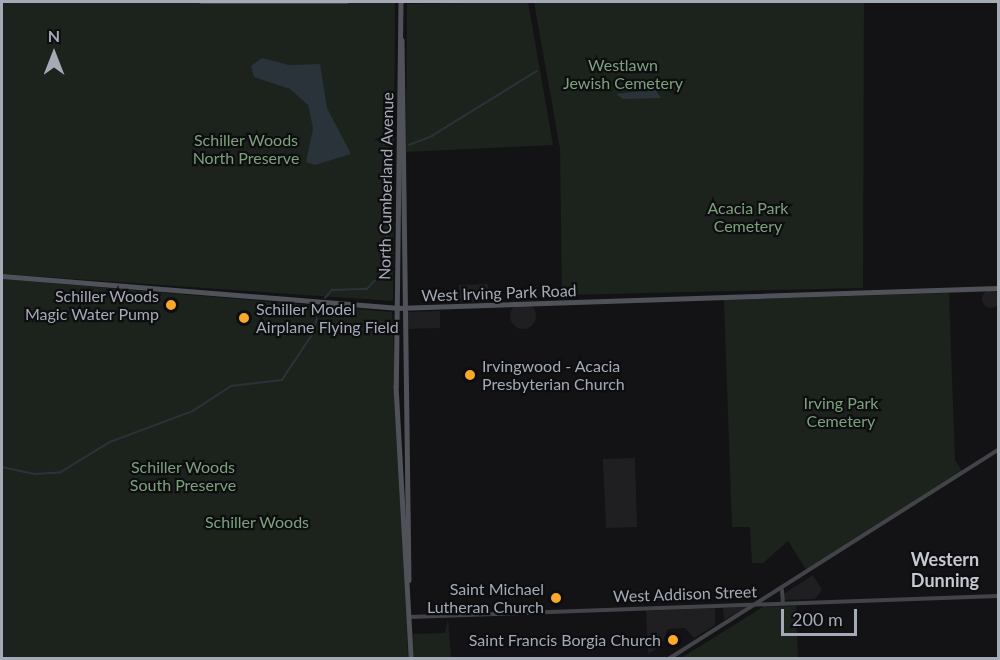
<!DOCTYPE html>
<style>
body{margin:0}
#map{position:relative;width:1000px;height:660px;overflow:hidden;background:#131315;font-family:Lato,sans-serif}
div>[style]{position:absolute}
.built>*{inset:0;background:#1f1f22}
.round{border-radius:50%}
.green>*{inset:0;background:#1b231c}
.water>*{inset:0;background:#293339}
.stream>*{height:1.5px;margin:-0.75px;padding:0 0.75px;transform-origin:0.75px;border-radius:0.75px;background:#293339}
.secondary>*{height:4px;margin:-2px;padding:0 2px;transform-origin:2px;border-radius:2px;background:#42444a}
.primary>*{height:4.5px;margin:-2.25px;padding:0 2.25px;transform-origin:2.25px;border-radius:2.25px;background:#505259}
.dots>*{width:16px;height:16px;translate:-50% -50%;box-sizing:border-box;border:3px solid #0e0e10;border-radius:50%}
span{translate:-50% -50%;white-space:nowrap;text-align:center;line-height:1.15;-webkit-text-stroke:4.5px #0e0e10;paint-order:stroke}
.park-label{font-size:16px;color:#7ba27b}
.street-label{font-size:16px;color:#a4abb6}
.poi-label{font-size:16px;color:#a4abb6}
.right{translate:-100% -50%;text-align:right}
.left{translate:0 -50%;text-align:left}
.neighbourhood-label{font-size:18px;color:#c6c9d2;font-weight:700}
.frame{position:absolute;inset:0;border:3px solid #a4abb6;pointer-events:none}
.north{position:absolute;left:24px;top:24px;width:60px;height:60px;-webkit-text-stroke:4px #0e0e10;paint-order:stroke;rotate:0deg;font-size:16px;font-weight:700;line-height:24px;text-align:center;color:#a4abb6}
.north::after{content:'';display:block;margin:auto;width:21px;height:27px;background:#a4abb6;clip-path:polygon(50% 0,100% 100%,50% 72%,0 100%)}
.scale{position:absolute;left:781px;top:609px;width:76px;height:27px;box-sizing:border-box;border:3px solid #a4abb6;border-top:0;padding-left:8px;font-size:18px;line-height:21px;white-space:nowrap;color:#a4abb6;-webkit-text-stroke:4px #0e0e10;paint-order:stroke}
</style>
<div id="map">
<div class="built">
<div style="clip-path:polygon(488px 284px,489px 302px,459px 302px,459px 285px)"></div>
<div class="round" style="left:982px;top:290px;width:18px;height:18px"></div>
<div class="round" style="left:510px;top:303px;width:26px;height:26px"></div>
<div style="clip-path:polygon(440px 311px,440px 328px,406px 329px,406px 312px)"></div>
<div style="clip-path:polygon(635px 458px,637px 527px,606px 528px,603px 459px)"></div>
<div style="clip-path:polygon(813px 575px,822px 590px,815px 599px,783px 600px,782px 595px)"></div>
<div style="clip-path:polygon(747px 607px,724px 620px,723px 608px)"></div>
<div style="clip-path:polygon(715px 608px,715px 625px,694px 638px,685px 628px,668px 629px,660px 647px,648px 654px,646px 611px)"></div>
</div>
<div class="green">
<div style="clip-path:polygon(2px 2px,395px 3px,393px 301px,2px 274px)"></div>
<div style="clip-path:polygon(528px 2px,553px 145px,406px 152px,407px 4px)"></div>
<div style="clip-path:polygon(534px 2px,864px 2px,863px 288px,562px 295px,560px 149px)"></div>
<div style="clip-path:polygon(2px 279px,392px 312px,408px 658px,2px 658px)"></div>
<div style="clip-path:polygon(949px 293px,955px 460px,962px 471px,807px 571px,788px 541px,763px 563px,752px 563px,750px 527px,732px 527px,724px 300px)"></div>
<div style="clip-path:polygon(763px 607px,796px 606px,798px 658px,681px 658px)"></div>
<div style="clip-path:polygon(448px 619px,451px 658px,414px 658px,413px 634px,445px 633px)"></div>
</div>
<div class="water">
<div style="clip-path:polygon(262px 58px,289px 65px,320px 64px,327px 108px,351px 154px,315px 165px,306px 162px,313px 128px,308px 105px,290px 89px,254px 77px,251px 66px)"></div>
<div style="clip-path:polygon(655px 89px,661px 98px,623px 99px,616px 94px)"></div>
</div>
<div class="stream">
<div style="left:409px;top:145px;width:25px;rotate:-21deg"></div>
<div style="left:432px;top:136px;width:123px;rotate:-31.8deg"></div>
<div style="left:325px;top:298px;width:11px;rotate:-49deg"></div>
<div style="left:332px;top:290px;width:35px;rotate:-2deg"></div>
<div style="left:367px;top:289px;width:26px;rotate:-47deg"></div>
<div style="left:385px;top:270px;width:121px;rotate:-86.7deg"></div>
<div style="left:2px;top:467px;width:34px;rotate:12deg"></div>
<div style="left:35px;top:474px;width:26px;rotate:-4deg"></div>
<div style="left:61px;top:472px;width:57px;rotate:-31.5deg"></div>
<div style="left:110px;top:442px;width:89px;rotate:-20.5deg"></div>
<div style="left:193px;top:411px;width:45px;rotate:-33.3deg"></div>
<div style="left:231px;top:386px;width:51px;rotate:-6.7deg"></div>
<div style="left:282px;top:380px;width:54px;rotate:-56.3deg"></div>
<div style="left:312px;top:335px;width:30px;rotate:-73deg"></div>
</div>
<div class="secondary">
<div style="left:201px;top:2px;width:146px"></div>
<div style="left:782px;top:590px;width:13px;rotate:86deg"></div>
<div style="left:409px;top:617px;width:589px;rotate:-2.04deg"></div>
<div style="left:670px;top:658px;width:388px;rotate:-32.4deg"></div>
</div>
<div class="primary">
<div style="left:401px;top:2px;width:384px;rotate:90.7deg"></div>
<div style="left:396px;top:386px;width:272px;rotate:86.8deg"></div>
<div style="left:402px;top:40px;width:540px;rotate:89.26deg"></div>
<div style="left:2px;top:276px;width:395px;rotate:4.6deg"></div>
<div style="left:396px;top:308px;width:602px;rotate:-1.9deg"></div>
</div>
<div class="dots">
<div style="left:171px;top:305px;background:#f8a929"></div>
<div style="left:244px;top:318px;background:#f8a929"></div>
<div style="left:470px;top:375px;background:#f8a929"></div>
<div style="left:556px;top:598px;background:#f8a929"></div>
<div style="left:673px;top:640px;background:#f8a929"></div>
</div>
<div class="park-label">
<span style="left:623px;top:74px">Westlawn<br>Jewish Cemetery</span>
<span style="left:246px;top:149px">Schiller Woods<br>North Preserve</span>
<span style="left:748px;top:217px">Acacia Park<br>Cemetery</span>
<span style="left:841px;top:412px">Irving Park<br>Cemetery</span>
<span style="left:183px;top:476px">Schiller Woods<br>South Preserve</span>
<span style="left:257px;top:522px">Schiller Woods</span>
</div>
<div class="street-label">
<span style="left:386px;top:186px;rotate:-89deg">North Cumberland Avenue</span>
<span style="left:499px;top:293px;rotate:-2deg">West Irving Park Road</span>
<span style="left:685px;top:594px;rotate:-2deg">West Addison Street</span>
</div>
<div class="poi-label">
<span class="right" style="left:159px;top:305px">Schiller Woods<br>Magic Water Pump</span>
<span class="left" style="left:256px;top:318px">Schiller Model<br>Airplane Flying Field</span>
<span class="left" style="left:482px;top:375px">Irvingwood - Acacia<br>Presbyterian Church</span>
<span class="right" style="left:544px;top:598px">Saint Michael<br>Lutheran Church</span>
<span class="right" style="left:661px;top:640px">Saint Francis Borgia Church</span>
</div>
<div class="neighbourhood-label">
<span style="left:945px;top:570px">Western<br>Dunning</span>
</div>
<div class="frame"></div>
<div class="north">N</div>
<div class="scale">200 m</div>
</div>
